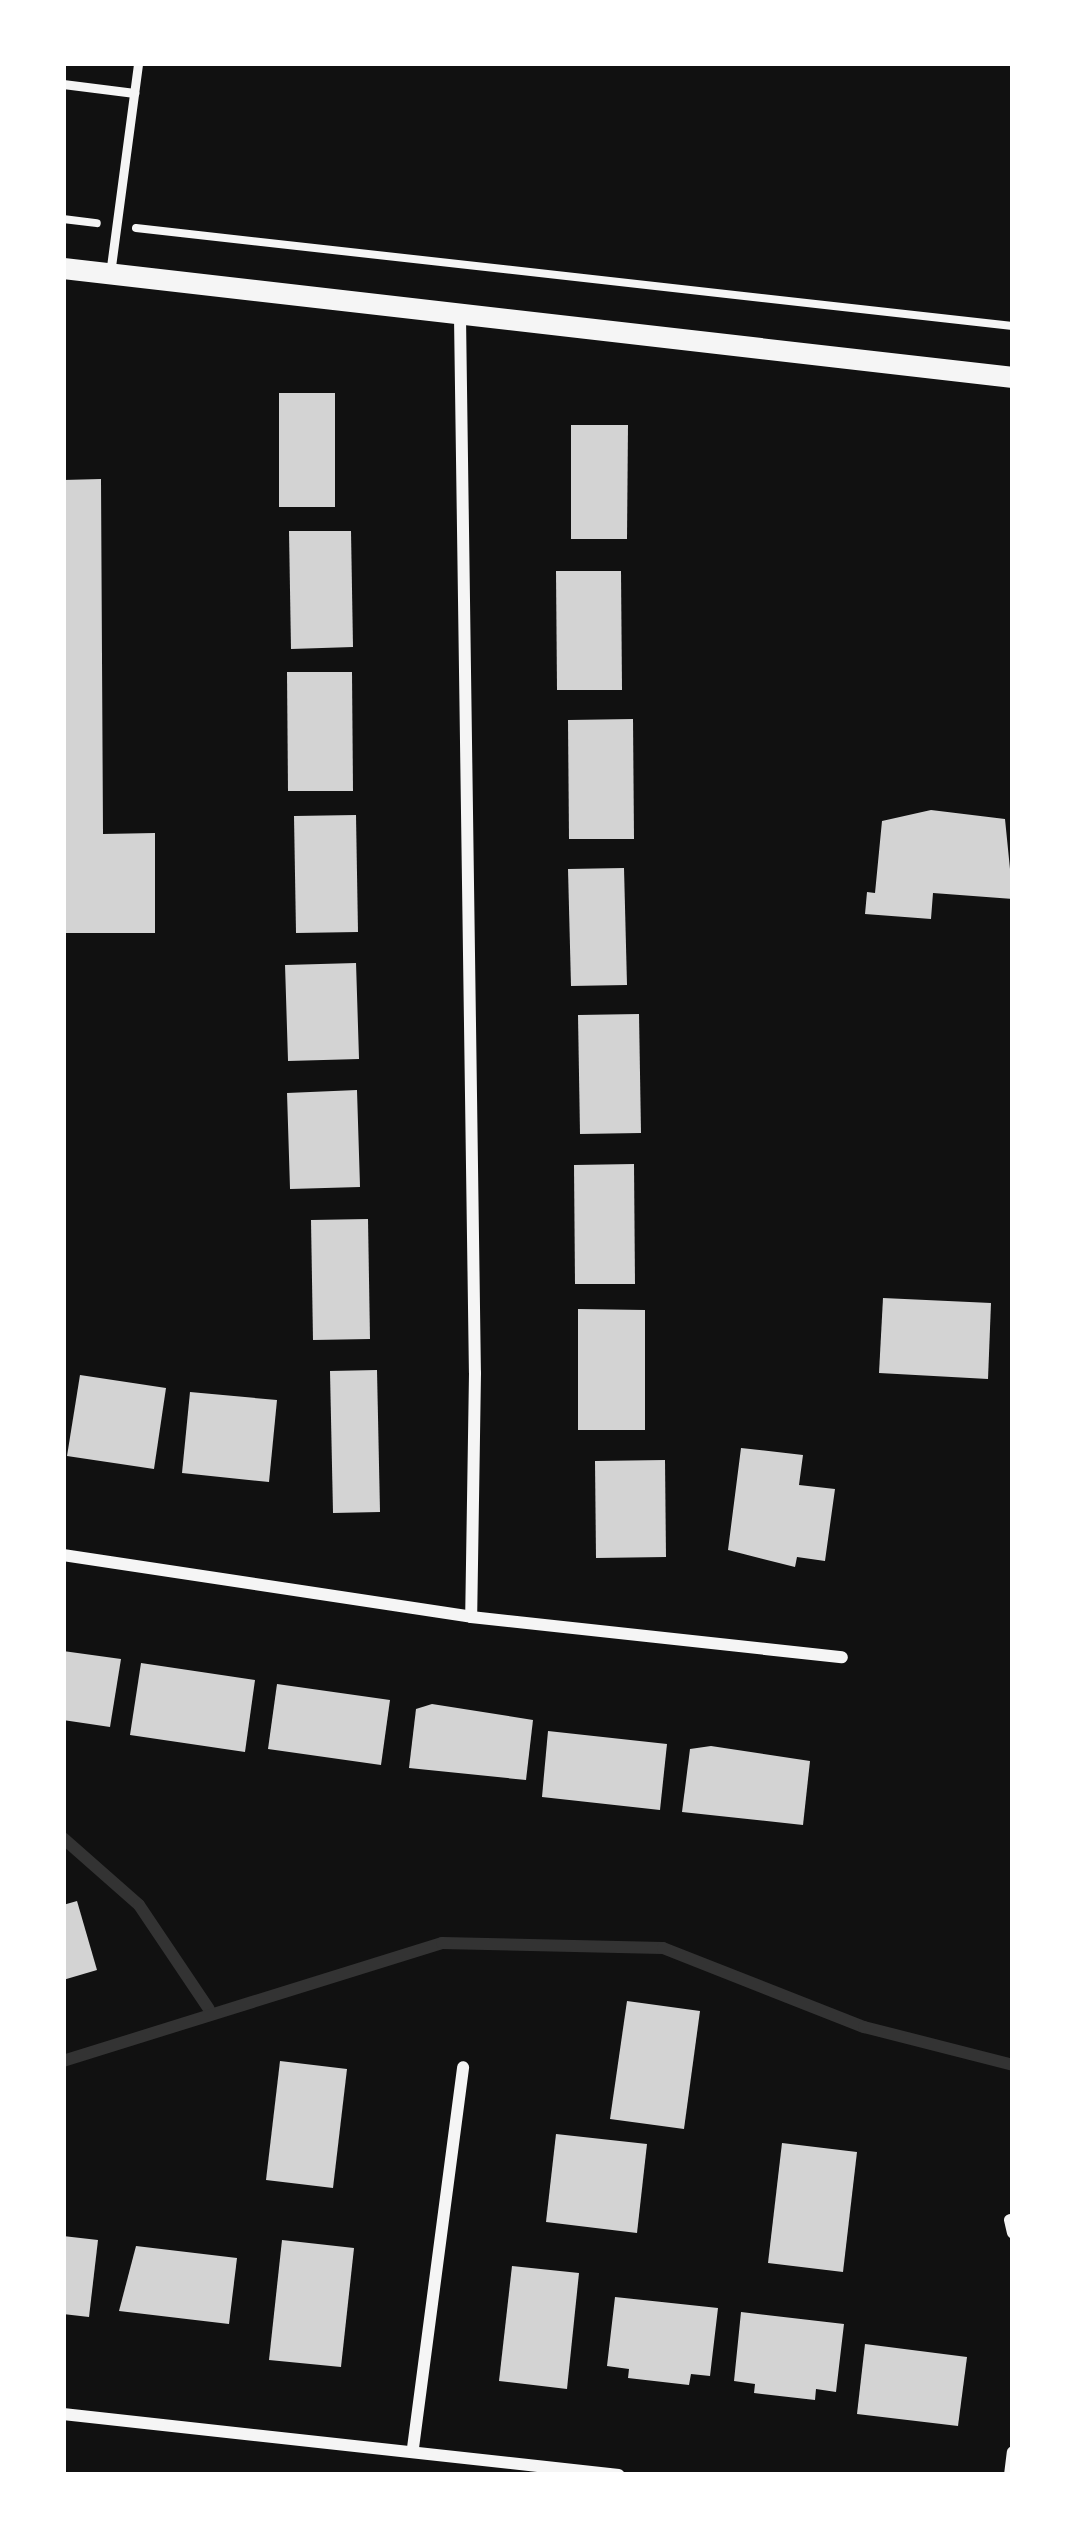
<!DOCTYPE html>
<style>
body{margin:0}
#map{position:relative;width:1076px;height:2538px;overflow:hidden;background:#111;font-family:Arial,sans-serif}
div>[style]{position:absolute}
.stream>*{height:12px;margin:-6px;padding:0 6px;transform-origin:6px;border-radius:6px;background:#333}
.building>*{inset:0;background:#d3d3d3}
.path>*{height:8px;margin:-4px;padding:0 4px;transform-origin:4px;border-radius:4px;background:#f5f5f5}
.service>*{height:9px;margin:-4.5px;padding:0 4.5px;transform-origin:4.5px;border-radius:4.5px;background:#f5f5f5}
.minor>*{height:12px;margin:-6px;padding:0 6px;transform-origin:6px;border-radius:6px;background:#f5f5f5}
.tertiary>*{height:21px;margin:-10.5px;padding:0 10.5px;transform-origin:10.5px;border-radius:10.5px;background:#f5f5f5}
span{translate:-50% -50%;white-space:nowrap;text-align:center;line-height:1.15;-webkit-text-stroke:10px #fff;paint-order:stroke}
.frame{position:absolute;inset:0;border:66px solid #fff;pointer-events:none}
</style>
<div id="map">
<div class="stream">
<div style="left:63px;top:1838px;width:101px;rotate:41.4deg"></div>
<div style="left:139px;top:1905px;width:125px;rotate:56.1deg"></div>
<div style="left:63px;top:2061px;width:397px;rotate:-17.3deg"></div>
<div style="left:442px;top:1943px;width:221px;rotate:1.3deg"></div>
<div style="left:663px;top:1948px;width:216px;rotate:21.5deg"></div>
<div style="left:864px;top:2027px;width:154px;rotate:14.3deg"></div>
</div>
<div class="building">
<div style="clip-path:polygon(279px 393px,335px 393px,335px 507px,279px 507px)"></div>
<div style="clip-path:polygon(571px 425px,628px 425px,627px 539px,571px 539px)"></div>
<div style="clip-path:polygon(101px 479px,103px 834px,155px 833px,155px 933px,63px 933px,63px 480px)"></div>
<div style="clip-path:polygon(289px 531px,351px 531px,353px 647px,291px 649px)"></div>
<div style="clip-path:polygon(556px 571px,621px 571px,622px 690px,557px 690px)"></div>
<div style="clip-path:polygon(287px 672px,352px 672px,353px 791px,288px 791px)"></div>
<div style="clip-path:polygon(633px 719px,634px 839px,569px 839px,568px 720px)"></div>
<div style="clip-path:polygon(931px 810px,1005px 819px,1013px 899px,933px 893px,931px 919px,865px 914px,867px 892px,875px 893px,882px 821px)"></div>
<div style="clip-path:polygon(356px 815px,358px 932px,296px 933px,294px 816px)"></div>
<div style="clip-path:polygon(624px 868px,627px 985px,571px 986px,568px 869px)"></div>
<div style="clip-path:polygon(356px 963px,359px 1059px,288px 1061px,285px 965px)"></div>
<div style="clip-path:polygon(639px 1014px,641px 1133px,580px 1134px,578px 1015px)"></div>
<div style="clip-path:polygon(357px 1090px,360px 1187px,290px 1189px,287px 1093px)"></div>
<div style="clip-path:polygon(634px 1164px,635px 1284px,575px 1284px,574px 1165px)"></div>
<div style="clip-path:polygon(368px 1219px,370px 1339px,313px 1340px,311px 1220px)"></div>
<div style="clip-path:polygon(883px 1298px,991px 1303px,988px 1379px,879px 1373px)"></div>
<div style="clip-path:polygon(578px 1309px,645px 1310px,645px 1430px,578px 1430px)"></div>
<div style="clip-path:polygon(377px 1370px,380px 1512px,333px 1513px,330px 1371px)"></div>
<div style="clip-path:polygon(80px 1375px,166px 1388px,154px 1469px,67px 1456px)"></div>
<div style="clip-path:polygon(190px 1392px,277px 1400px,269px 1482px,182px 1473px)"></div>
<div style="clip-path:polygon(741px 1448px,803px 1455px,799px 1485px,835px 1489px,825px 1561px,797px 1557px,795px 1567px,728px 1550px)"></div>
<div style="clip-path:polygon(665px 1460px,666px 1557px,596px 1558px,595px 1461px)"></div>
<div style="clip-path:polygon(63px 1651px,121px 1659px,110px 1727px,63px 1720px)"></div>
<div style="clip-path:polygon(141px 1663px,255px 1680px,245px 1752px,130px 1735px)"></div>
<div style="clip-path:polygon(277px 1684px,390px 1700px,381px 1765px,268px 1749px)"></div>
<div style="clip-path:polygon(432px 1704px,533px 1720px,526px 1780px,409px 1768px,416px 1709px)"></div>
<div style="clip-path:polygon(548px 1731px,667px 1744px,660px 1810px,542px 1797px)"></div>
<div style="clip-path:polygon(711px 1746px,810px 1761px,803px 1825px,682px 1812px,690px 1749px)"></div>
<div style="clip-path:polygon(77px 1901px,97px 1970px,63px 1980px,63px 1905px)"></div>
<div style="clip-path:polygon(627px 2001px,700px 2011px,684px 2129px,610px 2119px)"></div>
<div style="clip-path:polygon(280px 2061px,347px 2069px,333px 2188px,266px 2180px)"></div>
<div style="clip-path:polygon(556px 2134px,647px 2144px,637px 2233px,546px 2222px)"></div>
<div style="clip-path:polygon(782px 2143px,857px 2152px,843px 2272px,768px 2263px)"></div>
<div style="clip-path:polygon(63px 2236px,98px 2240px,89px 2317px,63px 2314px)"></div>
<div style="clip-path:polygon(282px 2240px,354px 2248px,341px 2367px,269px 2360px)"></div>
<div style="clip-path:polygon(136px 2246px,237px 2258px,229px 2324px,119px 2311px)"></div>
<div style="clip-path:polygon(512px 2266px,579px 2273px,567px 2389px,499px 2381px)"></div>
<div style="clip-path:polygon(615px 2297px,718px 2308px,710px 2376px,691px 2374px,689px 2385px,628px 2378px,629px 2369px,607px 2366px)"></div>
<div style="clip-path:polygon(741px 2312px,844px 2324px,836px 2392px,816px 2389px,815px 2400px,754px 2393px,755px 2384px,734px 2381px)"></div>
<div style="clip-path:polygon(865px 2344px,967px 2357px,958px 2426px,857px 2414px)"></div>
</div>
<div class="path">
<div style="left:63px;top:219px;width:34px;rotate:7deg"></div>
<div style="left:136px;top:228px;width:882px;rotate:6.38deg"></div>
</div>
<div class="service">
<div style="left:63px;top:84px;width:72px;rotate:7.2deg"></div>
<div style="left:110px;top:274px;width:213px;rotate:-82.4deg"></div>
</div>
<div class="minor">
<div style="left:460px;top:317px;width:1056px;rotate:89.19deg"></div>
<div style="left:475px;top:1373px;width:244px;rotate:90.9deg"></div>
<div style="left:63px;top:1555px;width:413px;rotate:8.6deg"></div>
<div style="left:471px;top:1617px;width:373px;rotate:6.2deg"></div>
<div style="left:1010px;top:2220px;width:13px;rotate:77deg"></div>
<div style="left:63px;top:2414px;width:559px;rotate:6.26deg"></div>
<div style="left:413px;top:2448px;width:384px;rotate:-82.5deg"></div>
<div style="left:1010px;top:2475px;width:23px;rotate:-83deg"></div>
</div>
<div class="tertiary">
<div style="left:63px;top:268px;width:956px;rotate:6.55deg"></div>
</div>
<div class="frame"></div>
</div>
